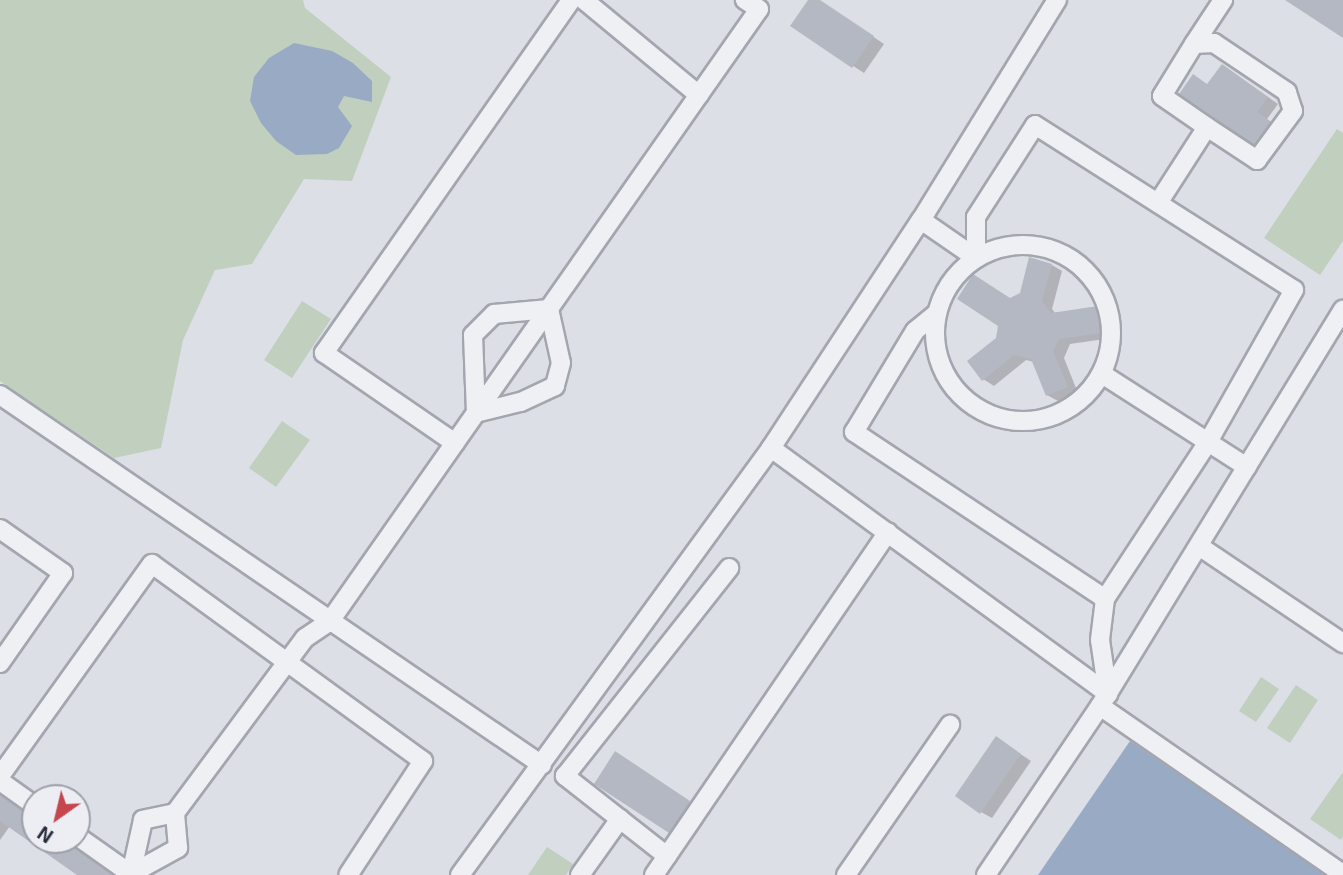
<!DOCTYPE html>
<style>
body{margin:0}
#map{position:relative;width:1343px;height:875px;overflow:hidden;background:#dddfe6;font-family:"Exo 2",sans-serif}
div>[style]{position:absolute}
.green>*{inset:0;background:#c1cfbe}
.water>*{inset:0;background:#99aac5}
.shadow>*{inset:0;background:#0003}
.building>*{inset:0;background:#b4b8c2}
.roads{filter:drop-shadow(2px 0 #a3a6af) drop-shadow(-2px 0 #a3a6af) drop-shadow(0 2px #a3a6af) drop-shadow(0 -2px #a3a6af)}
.minor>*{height:18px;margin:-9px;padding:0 9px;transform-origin:9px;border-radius:9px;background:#eff0f4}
.minor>.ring{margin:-9px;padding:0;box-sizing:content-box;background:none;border:18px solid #eff0f4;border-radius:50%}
span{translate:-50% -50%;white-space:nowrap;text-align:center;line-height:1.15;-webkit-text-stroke:5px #eceef4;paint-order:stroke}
.north{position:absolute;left:21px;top:784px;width:70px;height:70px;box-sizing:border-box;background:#eceef4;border:2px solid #9da0aa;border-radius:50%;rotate:214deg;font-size:19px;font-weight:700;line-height:28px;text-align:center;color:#272c3b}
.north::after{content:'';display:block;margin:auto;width:24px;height:32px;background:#c7454d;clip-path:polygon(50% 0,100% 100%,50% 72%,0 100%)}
</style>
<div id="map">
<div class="green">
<div style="clip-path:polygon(0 0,303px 0,305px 8px,391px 77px,352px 181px,304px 179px,252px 264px,215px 270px,183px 340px,161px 448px,114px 458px,0 381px)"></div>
<div style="clip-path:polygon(1337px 129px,1343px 133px,1343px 241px,1320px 275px,1264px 238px)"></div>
<div style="clip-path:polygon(302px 301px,331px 319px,292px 378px,264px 360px)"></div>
<div style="clip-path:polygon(282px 421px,310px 440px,276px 487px,249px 468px)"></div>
<div style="clip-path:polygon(1261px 677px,1279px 689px,1256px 722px,1239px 711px)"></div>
<div style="clip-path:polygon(1296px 685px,1318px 700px,1290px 743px,1267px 728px)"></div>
<div style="clip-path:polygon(1343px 772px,1343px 836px,1341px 840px,1310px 819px)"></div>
<div style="clip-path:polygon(547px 847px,573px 864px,566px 875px,528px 875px)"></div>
</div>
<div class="water">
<div style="clip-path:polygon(294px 43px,332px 51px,353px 63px,372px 81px,372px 102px,344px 96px,338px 107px,352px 126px,339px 148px,327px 154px,296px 155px,276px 141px,261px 123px,250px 101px,254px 77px,269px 58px)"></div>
<div style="clip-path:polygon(1130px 741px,1326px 875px,1038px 875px)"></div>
</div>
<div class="shadow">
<div style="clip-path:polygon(810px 0,823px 3px,884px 44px,864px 73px,792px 26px)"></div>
<div style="clip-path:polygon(1223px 66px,1278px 104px,1267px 119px,1281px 129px,1266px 149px,1255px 143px,1209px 86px)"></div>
<div style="clip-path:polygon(1052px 265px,1062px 271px,1052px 309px,1056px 314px,1097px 308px,1108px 314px,1112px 338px,1070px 344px,1064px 358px,1078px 393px,1058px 401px,1047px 395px,1034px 362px,1026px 360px,994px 386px,983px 379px,1010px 299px,1021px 294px)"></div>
<div style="clip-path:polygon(1007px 745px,1031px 761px,992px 818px,981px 812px)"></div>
<div style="clip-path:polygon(626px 760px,700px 809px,680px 838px,669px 832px)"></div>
<div style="clip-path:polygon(0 797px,35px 820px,35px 840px,62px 840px,112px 875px,80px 875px,10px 826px,0 840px)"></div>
</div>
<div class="building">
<div style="clip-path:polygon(808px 0,820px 0,874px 36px,852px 68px,790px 26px)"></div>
<div style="clip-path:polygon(1285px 0,1343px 0,1343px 38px)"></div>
<div style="clip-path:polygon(1222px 64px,1268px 97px,1257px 112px,1271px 122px,1254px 145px,1179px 94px,1193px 74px,1207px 84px)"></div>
<div style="clip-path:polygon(1029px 257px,1052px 264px,1042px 301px,1051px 313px,1098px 306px,1102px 333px,1059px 339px,1053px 351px,1068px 387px,1046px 396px,1031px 359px,1014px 355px,982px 381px,967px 361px,996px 338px,998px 326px,957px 299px,973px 274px,1010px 298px,1020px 293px)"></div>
<div style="clip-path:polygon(996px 736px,1021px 754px,980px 814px,955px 796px)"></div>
<div style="clip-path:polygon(615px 751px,690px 801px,669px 833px,594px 784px)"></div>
<div style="clip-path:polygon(0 795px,35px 819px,35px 840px,64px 840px,112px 875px,77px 875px,0 821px)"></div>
</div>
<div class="roads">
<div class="minor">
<div style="left:584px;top:0;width:149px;rotate:39.6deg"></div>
<div style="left:1194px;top:44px;width:53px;rotate:-56.6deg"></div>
<div style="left:1158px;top:203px;width:90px;rotate:-57.2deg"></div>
<div style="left:1207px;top:127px;width:60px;rotate:33.4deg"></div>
<div style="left:1257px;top:160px;width:61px;rotate:-53.7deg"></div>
<div style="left:1293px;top:111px;width:20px;rotate:-108deg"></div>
<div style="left:1287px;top:92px;width:88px;rotate:-146.1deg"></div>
<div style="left:1214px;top:43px;width:20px;rotate:177deg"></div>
<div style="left:1194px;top:44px;width:61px;rotate:121.6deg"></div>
<div style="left:1162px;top:96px;width:55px;rotate:34.6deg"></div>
<div style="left:921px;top:220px;width:67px;rotate:34.6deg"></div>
<div class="ring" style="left:935px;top:245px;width:158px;height:158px"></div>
<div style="left:976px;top:258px;width:41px;rotate:-90deg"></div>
<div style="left:976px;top:217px;width:109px;rotate:-57.3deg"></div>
<div style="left:1035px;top:125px;width:307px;rotate:32.5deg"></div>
<div style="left:1294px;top:290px;width:175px;rotate:119.5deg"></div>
<div style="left:1208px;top:442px;width:188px;rotate:123.3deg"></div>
<div style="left:1105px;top:599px;width:41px;rotate:97deg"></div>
<div style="left:1100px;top:640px;width:55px;rotate:81.6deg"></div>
<div style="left:549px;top:309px;width:55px;rotate:77.5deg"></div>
<div style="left:561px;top:363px;width:24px;rotate:105deg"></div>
<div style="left:555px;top:386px;width:38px;rotate:155deg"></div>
<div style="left:520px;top:402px;width:45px;rotate:166deg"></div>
<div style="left:476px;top:413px;width:78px;rotate:-92.2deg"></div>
<div style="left:473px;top:335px;width:30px;rotate:-45deg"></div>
<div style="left:494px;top:314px;width:55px;rotate:-5.2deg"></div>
<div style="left:937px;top:313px;width:28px;rotate:141deg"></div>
<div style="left:915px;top:331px;width:118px;rotate:121.1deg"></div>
<div style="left:854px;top:432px;width:301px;rotate:33.6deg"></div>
<div style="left:1102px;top:374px;width:172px;rotate:32.7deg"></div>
<div style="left:0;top:395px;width:656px;rotate:34.32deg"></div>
<div style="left:455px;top:443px;width:159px;rotate:-145.5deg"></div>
<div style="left:324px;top:353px;width:431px;rotate:-55deg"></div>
<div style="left:771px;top:448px;width:417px;rotate:36.1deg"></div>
<div style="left:0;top:529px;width:77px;rotate:34.9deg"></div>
<div style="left:63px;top:573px;width:110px;rotate:125deg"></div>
<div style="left:1199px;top:546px;width:174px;rotate:34deg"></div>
<div style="left:1100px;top:706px;width:295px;rotate:34.7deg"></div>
<div style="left:0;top:776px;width:261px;rotate:-54.4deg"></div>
<div style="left:152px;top:564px;width:335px;rotate:36deg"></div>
<div style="left:423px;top:761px;width:136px;rotate:123.3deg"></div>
<div style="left:0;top:781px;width:43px;rotate:35.5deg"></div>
<div style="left:175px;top:813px;width:33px;rotate:168deg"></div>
<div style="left:143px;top:820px;width:55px;rotate:102.5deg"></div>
<div style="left:131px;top:874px;width:54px;rotate:-29deg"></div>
<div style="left:178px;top:848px;width:35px;rotate:-95deg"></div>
<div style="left:175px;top:813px;width:218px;rotate:-53.4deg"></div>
<div style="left:305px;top:638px;width:30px;rotate:-34deg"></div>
<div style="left:330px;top:621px;width:747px;rotate:-54.97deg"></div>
<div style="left:759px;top:9px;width:17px;rotate:-147deg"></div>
<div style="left:77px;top:836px;width:67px;rotate:35.3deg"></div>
<div style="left:667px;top:856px;width:130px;rotate:-141.9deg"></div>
<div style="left:565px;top:776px;width:265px;rotate:-51.7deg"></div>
<div style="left:460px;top:875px;width:528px;rotate:-53.93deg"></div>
<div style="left:771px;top:448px;width:273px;rotate:-56.7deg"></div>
<div style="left:921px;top:220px;width:259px;rotate:-58.3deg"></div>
<div style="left:580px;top:875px;width:69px;rotate:-54.5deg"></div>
<div style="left:654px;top:875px;width:415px;rotate:-55.7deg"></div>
<div style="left:846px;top:875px;width:183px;rotate:-55.3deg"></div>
<div style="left:986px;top:875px;width:204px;rotate:-56deg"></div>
<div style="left:1100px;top:706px;width:465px;rotate:-58.5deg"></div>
</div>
</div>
<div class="north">N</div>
</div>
